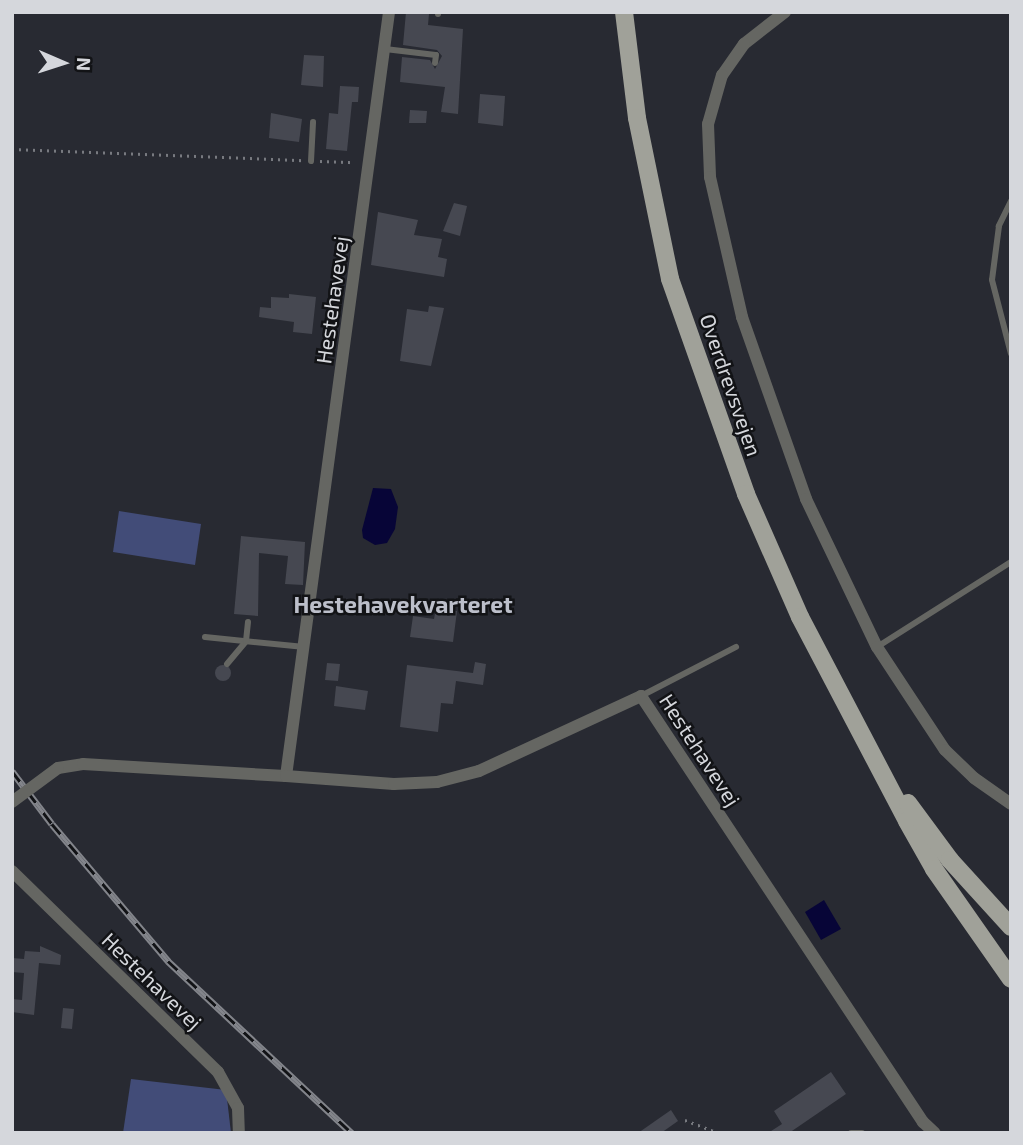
<!DOCTYPE html>
<style>
body{margin:0}
#map{position:relative;width:1023px;height:1145px;overflow:hidden;background:#282a32;font-family:"Exo 2",sans-serif}
div>[style]{position:absolute}
.green>*{inset:0;background:#424c78}
.water>*{inset:0;background:#070537}
.building>*{inset:0;background:#464851}
.round{border-radius:50%}
.path>*{height:2.5px;margin-top:-1.25px;transform-origin:0;background:repeating-linear-gradient(90deg,#787a80 0 2px,transparent 0 7px)}
.service>*{height:6px;margin:-3px;padding:0 3px;transform-origin:3px;border-radius:3px;background:#656662}
.minor>*{height:12px;margin:-6px;padding:0 6px;transform-origin:6px;border-radius:6px;background:#656662}
.primary>*{height:18px;margin:-9px;padding:0 9px;transform-origin:9px;border-radius:9px;background:#a0a199}
.rail>*{height:7px;margin-top:-3.5px;transform-origin:0;background:repeating-linear-gradient(90deg,#121316 0 13px,#83858b 0 26px);box-sizing:border-box;border-block:2px solid #83858b}
.minor-bridge>*{height:12px;margin:-6px;padding:0 6px;transform-origin:6px;border-radius:6px;background:#656662}
span{translate:-50% -50%;white-space:nowrap;text-align:center;line-height:1.15;-webkit-text-stroke:5px #121316;paint-order:stroke}
.street-label{font-size:21px;color:#d5d7dc}
.neighbourhood-label{font-size:23px;color:#bcbfca;font-weight:700}
.frame{position:absolute;inset:0;border:14px solid #d5d7dc;pointer-events:none}
.north{position:absolute;left:28px;top:28px;width:70px;height:70px;-webkit-text-stroke:5px #121316;paint-order:stroke;rotate:93deg;font-size:19px;font-weight:700;line-height:28px;text-align:center;color:#d5d7dc}
.north::after{content:'';display:block;margin:auto;width:24px;height:32px;background:#d5d7dc;clip-path:polygon(50% 0,100% 100%,50% 72%,0 100%)}
</style>
<div id="map">
<div class="green">
<div style="clip-path:polygon(119px 511px,201px 524px,195px 565px,113px 552px)"></div>
<div style="clip-path:polygon(131px 1079px,226px 1090px,231px 1133px,123px 1133px)"></div>
</div>
<div class="water">
<div style="clip-path:polygon(373px 488px,391px 489px,398px 507px,395px 529px,387px 543px,375px 545px,363px 538px,362px 530px)"></div>
<div style="clip-path:polygon(824px 900px,841px 929px,821px 940px,805px 912px)"></div>
</div>
<div class="building">
<div style="clip-path:polygon(406px 12px,429px 14px,428px 25px,463px 29px,458px 114px,441px 112px,445px 87px,400px 82px,402px 57px,430px 60px,435px 69px,442px 56px,437px 50px,403px 45px)"></div>
<div style="clip-path:polygon(304px 55px,324px 56px,323px 87px,301px 85px)"></div>
<div style="clip-path:polygon(340px 86px,359px 87px,358px 102px,352px 102px,347px 151px,326px 149px,329px 113px,338px 114px)"></div>
<div style="clip-path:polygon(480px 94px,505px 96px,503px 126px,478px 123px)"></div>
<div style="clip-path:polygon(410px 110px,427px 111px,426px 123px,409px 123px)"></div>
<div style="clip-path:polygon(271px 113px,302px 119px,299px 142px,269px 138px)"></div>
<div style="clip-path:polygon(454px 203px,467px 206px,460px 236px,443px 231px)"></div>
<div style="clip-path:polygon(378px 212px,418px 220px,414px 235px,442px 239px,438px 257px,447px 259px,444px 277px,371px 265px)"></div>
<div style="clip-path:polygon(289px 294px,316px 297px,312px 334px,293px 332px,294px 322px,259px 317px,260px 307px,271px 308px,271px 297px,289px 298px)"></div>
<div style="clip-path:polygon(429px 306px,444px 308px,431px 366px,400px 361px,407px 309px,428px 312px)"></div>
<div style="clip-path:polygon(241px 536px,305px 542px,303px 585px,285px 584px,288px 556px,259px 553px,258px 616px,234px 614px)"></div>
<div style="clip-path:polygon(436px 608px,457px 611px,453px 642px,410px 637px,413px 616px,434px 619px)"></div>
<div style="clip-path:polygon(475px 662px,486px 664px,483px 685px,456px 681px,453px 704px,441px 703px,438px 732px,400px 727px,407px 665px,473px 673px)"></div>
<div style="clip-path:polygon(327px 663px,340px 664px,338px 681px,325px 680px)"></div>
<div class="round" style="left:215px;top:665px;width:16px;height:16px"></div>
<div style="clip-path:polygon(336px 686px,368px 691px,365px 710px,334px 706px)"></div>
<div style="clip-path:polygon(40px 946px,61px 955px,60px 965px,39px 963px,34px 1015px,12px 1012px,12px 999px,22px 1000px,24px 973px,12px 972px,12px 958px,24px 959px,25px 951px,40px 952px)"></div>
<div style="clip-path:polygon(63px 1008px,74px 1009px,72px 1029px,61px 1028px)"></div>
<div style="clip-path:polygon(831px 1072px,846px 1094px,789px 1133px,768px 1133px,782px 1124px,774px 1111px)"></div>
<div style="clip-path:polygon(671px 1110px,678px 1121px,661px 1133px,638px 1133px)"></div>
</div>
<div class="path">
<div style="left:12px;top:149px;width:291px;rotate:2.2deg"></div>
<div style="left:320px;top:161px;width:35px;rotate:2deg"></div>
<div style="left:685px;top:1120px;width:36px;rotate:21deg"></div>
</div>
<div class="service">
<div style="left:438px;top:14px;width:2px;rotate:-90deg"></div>
<div style="left:385px;top:49px;width:51px;rotate:6.7deg"></div>
<div style="left:436px;top:55px;width:8px;rotate:97deg"></div>
<div style="left:311px;top:161px;width:39px;rotate:-87deg"></div>
<div style="left:1011px;top:201px;width:28px;rotate:116deg"></div>
<div style="left:999px;top:226px;width:54px;rotate:97.4deg"></div>
<div style="left:992px;top:280px;width:76px;rotate:75.6deg"></div>
<div style="left:205px;top:637px;width:100px;rotate:5.8deg"></div>
<div style="left:877px;top:647px;width:159px;rotate:-32.4deg"></div>
<div style="left:227px;top:664px;width:30px;rotate:-50deg"></div>
<div style="left:246px;top:641px;width:19px;rotate:-84deg"></div>
<div style="left:641px;top:696px;width:107px;rotate:-27.3deg"></div>
<div style="left:851px;top:1133px;width:11px"></div>
</div>
<div class="minor">
<div style="left:785px;top:12px;width:52px;rotate:142deg"></div>
<div style="left:744px;top:44px;width:38px;rotate:125deg"></div>
<div style="left:722px;top:75px;width:51px;rotate:105.9deg"></div>
<div style="left:708px;top:124px;width:53px;rotate:87.8deg"></div>
<div style="left:710px;top:177px;width:144px;rotate:77.1deg"></div>
<div style="left:742px;top:317px;width:193px;rotate:70.6deg"></div>
<div style="left:806px;top:499px;width:164px;rotate:64.4deg"></div>
<div style="left:877px;top:647px;width:123px;rotate:56.6deg"></div>
<div style="left:945px;top:750px;width:40px;rotate:44deg"></div>
<div style="left:974px;top:778px;width:45px;rotate:35.1deg"></div>
<div style="left:58px;top:768px;width:25px;rotate:-9deg"></div>
<div style="left:83px;top:764px;width:203px;rotate:3.4deg"></div>
<div style="left:286px;top:776px;width:771px;rotate:-82.32deg"></div>
<div style="left:286px;top:776px;width:108px;rotate:4.2deg"></div>
<div style="left:394px;top:784px;width:43px;rotate:-2.7deg"></div>
<div style="left:437px;top:782px;width:43px;rotate:-14.7deg"></div>
<div style="left:479px;top:771px;width:179px;rotate:-24.8deg"></div>
<div style="left:641px;top:696px;width:511px;rotate:56.5deg"></div>
<div style="left:923px;top:1122px;width:16px;rotate:43deg"></div>
<div style="left:12px;top:871px;width:288px;rotate:44.3deg"></div>
<div style="left:218px;top:1072px;width:41px;rotate:60.9deg"></div>
<div style="left:238px;top:1108px;width:25px;rotate:88deg"></div>
</div>
<div class="primary">
<div style="left:624px;top:12px;width:107px;rotate:83deg"></div>
<div style="left:637px;top:118px;width:164px;rotate:78.4deg"></div>
<div style="left:670px;top:279px;width:228px;rotate:70.5deg"></div>
<div style="left:746px;top:494px;width:134px;rotate:66.3deg"></div>
<div style="left:800px;top:617px;width:230px;rotate:62.3deg"></div>
<div style="left:907px;top:821px;width:55px;rotate:60.6deg"></div>
<div style="left:934px;top:869px;width:134px;rotate:55deg"></div>
<div style="left:908px;top:803px;width:71px;rotate:53.6deg"></div>
<div style="left:950px;top:860px;width:91px;rotate:47.7deg"></div>
</div>
<div class="rail">
<div style="left:12px;top:771px;width:66px;rotate:53deg"></div>
<div style="left:52px;top:824px;width:180px;rotate:49.7deg"></div>
<div style="left:168px;top:961px;width:252px;rotate:43.1deg"></div>
</div>
<div class="minor-bridge">
<div style="left:12px;top:802px;width:57px;rotate:-36.5deg"></div>
</div>
<div class="street-label">
<span style="left:332px;top:300px;rotate:-82deg">Hestehavevej</span>
<span style="left:731px;top:385px;rotate:71deg">Overdrevsvejen</span>
<span style="left:700px;top:750px;rotate:57deg">Hestehavevej</span>
<span style="left:152px;top:981px;rotate:44deg">Hestehavevej</span>
</div>
<div class="neighbourhood-label">
<span style="left:403px;top:604px">Hestehavekvarteret</span>
</div>
<div class="frame"></div>
<div class="north">N</div>
</div>
